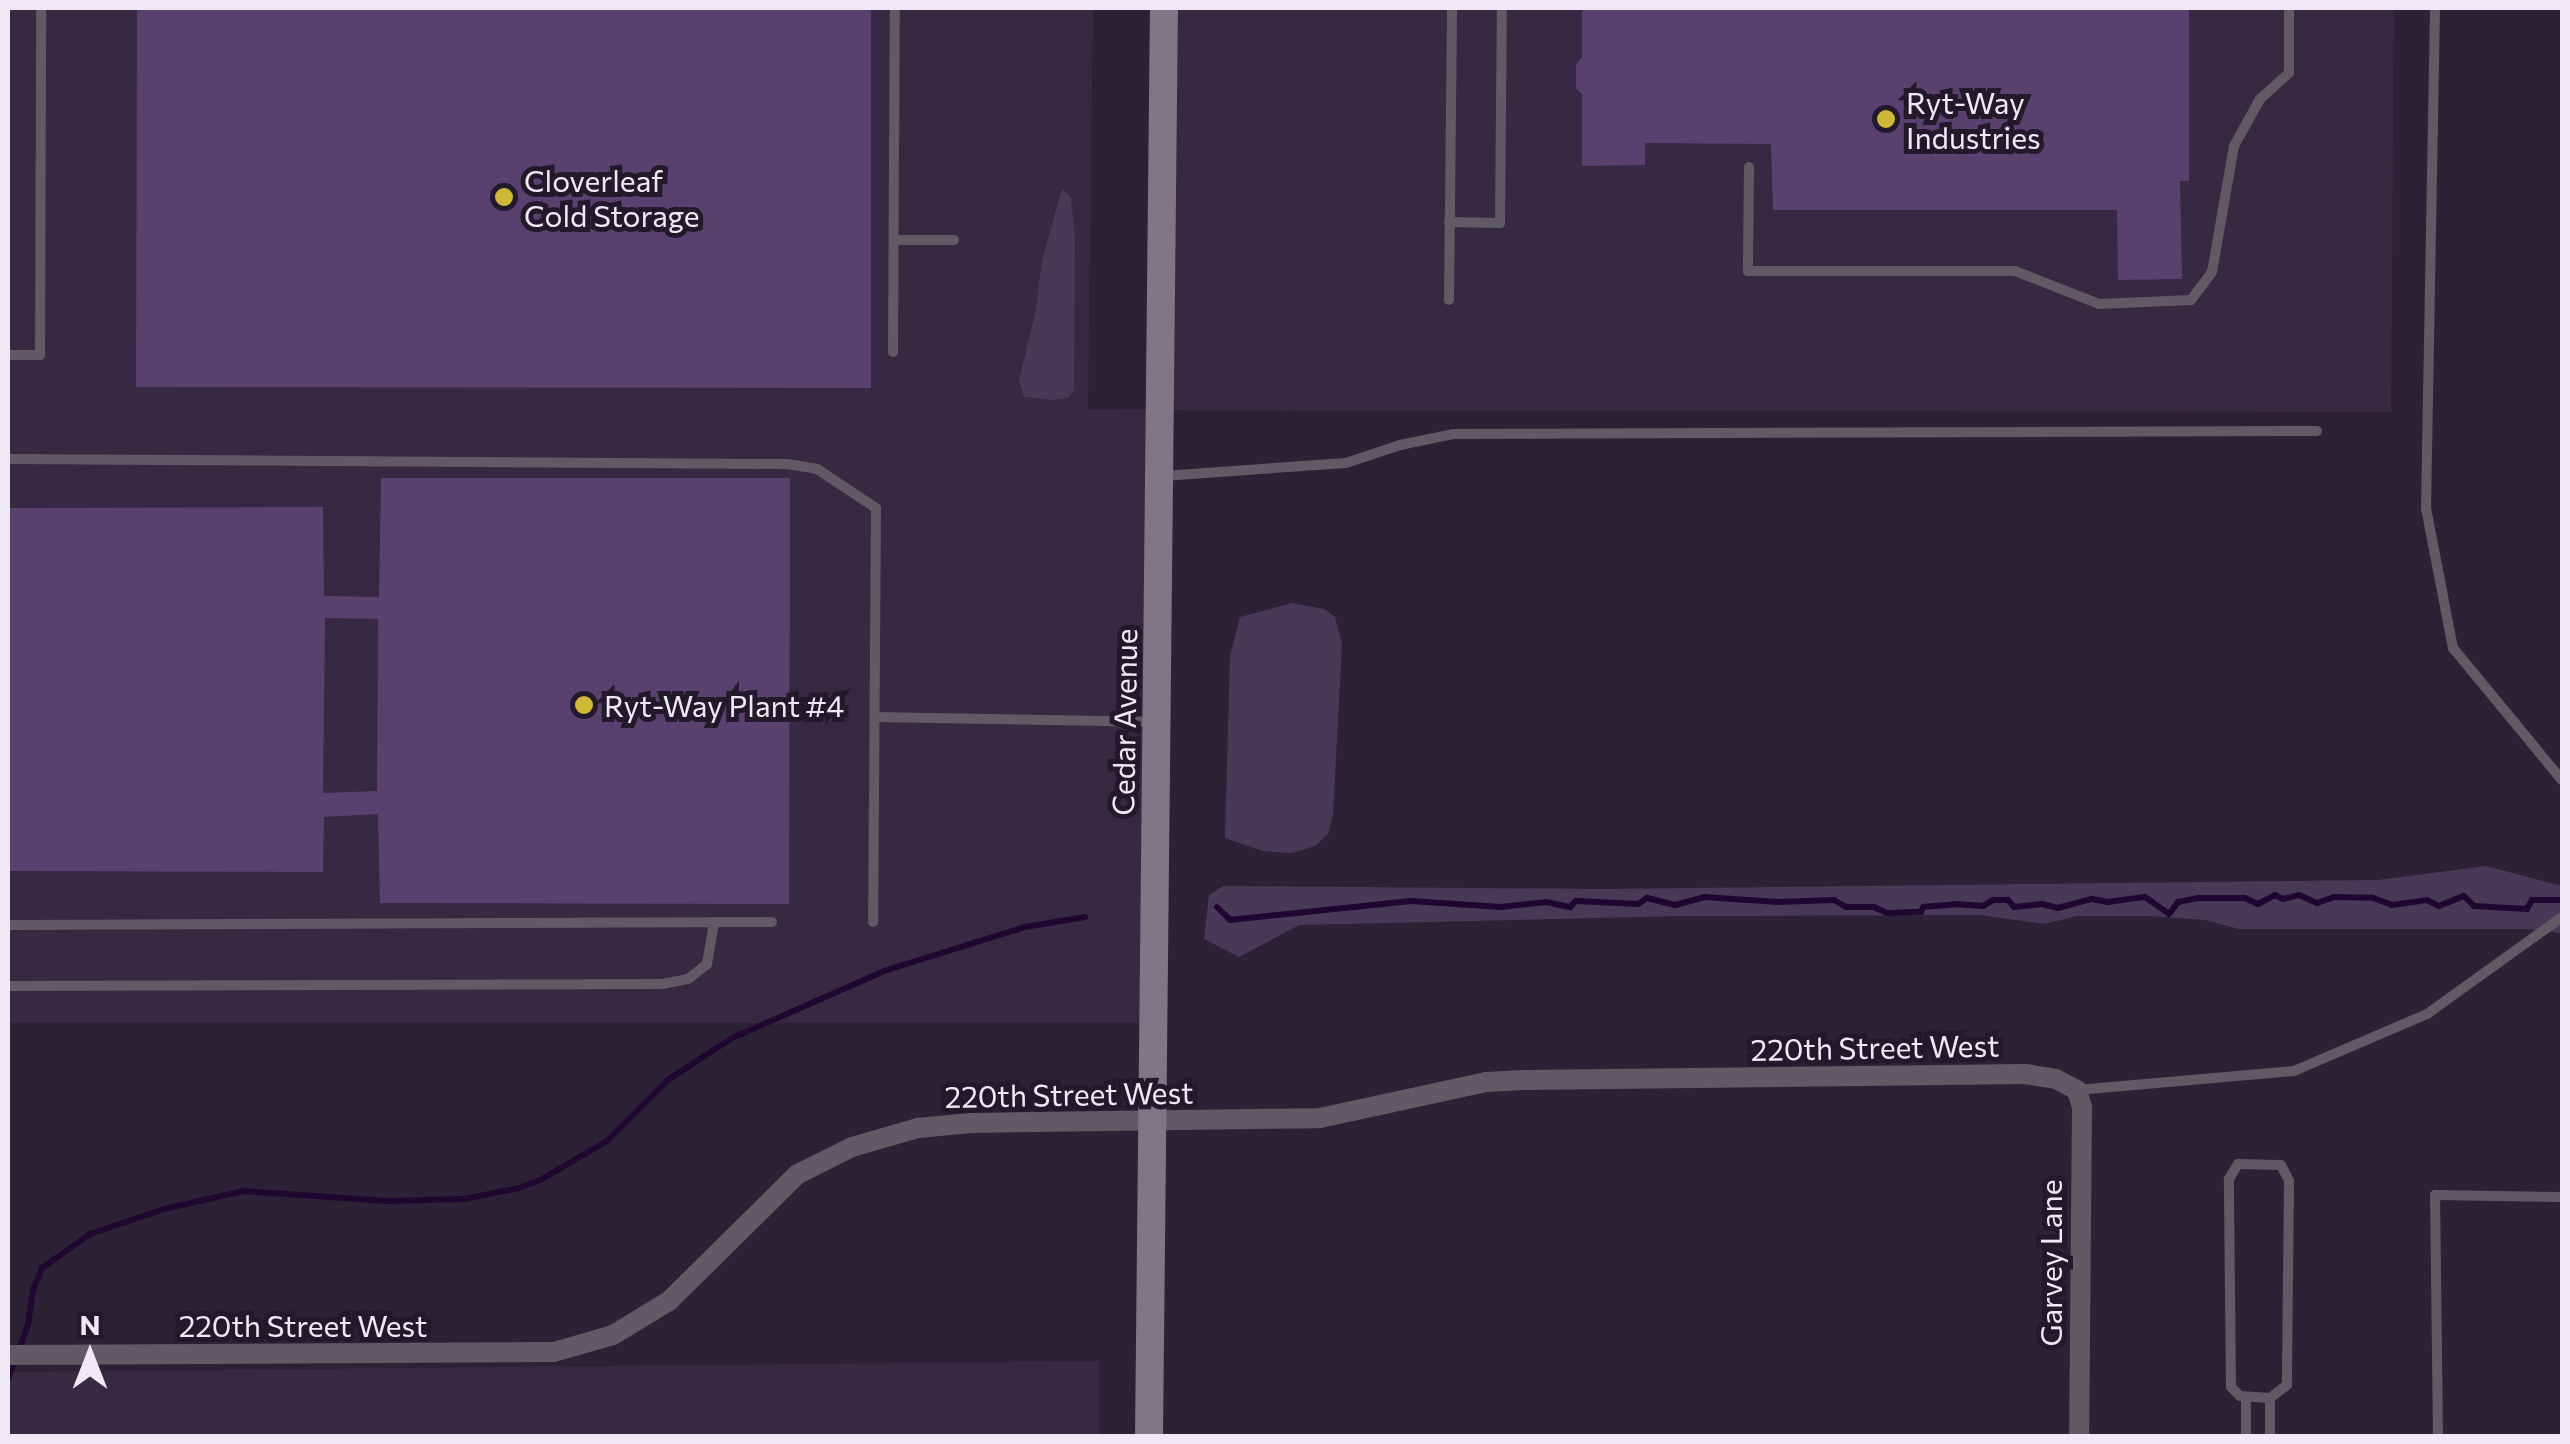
<!DOCTYPE html>
<style>
body{margin:0}
#map{position:relative;width:2570px;height:1444px;overflow:hidden;background:#2c2235;font-family:Commissioner,sans-serif}
div>[style]{position:absolute}
.built>*{inset:0;background:#362941}
.green>*{inset:0;background:#483956}
.stream>*{height:6px;margin:-3px;padding:0 3px;transform-origin:3px;border-radius:3px;background:#200731}
.building>*{inset:0;background:#59406f}
.lane>*{height:10px;margin:-5px;padding:0 5px;transform-origin:5px;border-radius:5px;background:#5f5a64}
.street>*{height:20px;margin:-10px;padding:0 10px;transform-origin:10px;border-radius:10px;background:#5f5a64}
.secondary>*{height:28px;margin:-14px;padding:0 14px;transform-origin:14px;border-radius:14px;background:#7f7786}
.dots>*{width:28px;height:28px;translate:-50% -50%;box-sizing:border-box;border:5px solid #22192b;border-radius:50%}
span{translate:-50% -50%;white-space:nowrap;text-align:center;line-height:1.15;-webkit-text-stroke:10px #22192b;paint-order:stroke}
.poi-label{font-size:30px;color:#efe9f5}
.left{translate:0 -50%;text-align:left}
.street-label{font-size:30px;color:#efe9f5}
.frame{position:absolute;inset:0;border:10px solid #efe9f5;pointer-events:none}
.north{position:absolute;left:40px;top:1304px;width:100px;height:100px;-webkit-text-stroke:8px #22192b;paint-order:stroke;rotate:0deg;font-size:28px;font-weight:700;line-height:40px;text-align:center;color:#efe9f5}
.north::after{content:'';display:block;margin:auto;width:35px;height:45px;background:#efe9f5;clip-path:polygon(50% 0,100% 100%,50% 72%,0 100%)}
</style>
<div id="map">
<div class="built">
<div style="clip-path:polygon(8px 8px,1093px 8px,1088px 409px,1160px 410px,1164px 8px,2394px 8px,2391px 412px,1161px 410px,1155px 1023px,8px 1023px)"></div>
<div style="clip-path:polygon(1099px 1361px,1099px 1436px,8px 1436px,8px 1372px)"></div>
</div>
<div class="green">
<div style="clip-path:polygon(1062px 188px,1071px 198px,1075px 240px,1074px 390px,1068px 398px,1053px 400px,1024px 397px,1019px 380px,1035px 315px,1042px 261px)"></div>
<div style="clip-path:polygon(1292px 603px,1324px 609px,1335px 617px,1342px 644px,1333px 815px,1328px 834px,1315px 846px,1292px 853px,1263px 851px,1225px 838px,1230px 656px,1240px 617px)"></div>
<div style="clip-path:polygon(2486px 866px,2562px 886px,2562px 933px,2526px 929px,2239px 929px,2206px 920px,2150px 916px,2077px 916px,2044px 924px,1979px 915px,1680px 916px,1299px 925px,1239px 957px,1204px 939px,1209px 895px,1223px 886px,1604px 889px,2378px 880px)"></div>
</div>
<div class="stream">
<div style="left:1217px;top:907px;width:18px;rotate:45deg"></div>
<div style="left:1230px;top:920px;width:182px;rotate:-6deg"></div>
<div style="left:1411px;top:901px;width:90px;rotate:3.8deg"></div>
<div style="left:1501px;top:907px;width:45px;rotate:-6.3deg"></div>
<div style="left:1546px;top:902px;width:25px;rotate:12deg"></div>
<div style="left:1570px;top:907px;width:8px;rotate:-45deg"></div>
<div style="left:1576px;top:901px;width:62px;rotate:2.8deg"></div>
<div style="left:1638px;top:904px;width:11px;rotate:-34deg"></div>
<div style="left:1647px;top:898px;width:29px;rotate:14deg"></div>
<div style="left:1675px;top:905px;width:30px;rotate:-15deg"></div>
<div style="left:1704px;top:897px;width:74px;rotate:3.9deg"></div>
<div style="left:1778px;top:902px;width:56px;rotate:-2deg"></div>
<div style="left:1834px;top:900px;width:14px;rotate:30deg"></div>
<div style="left:1846px;top:907px;width:28px"></div>
<div style="left:1874px;top:907px;width:14px;rotate:25deg"></div>
<div style="left:1887px;top:913px;width:34px;rotate:-2deg"></div>
<div style="left:1921px;top:912px;width:5px;rotate:-68deg"></div>
<div style="left:1923px;top:907px;width:32px;rotate:-5deg"></div>
<div style="left:1955px;top:904px;width:28px;rotate:4deg"></div>
<div style="left:1983px;top:906px;width:12px;rotate:-31deg"></div>
<div style="left:1993px;top:900px;width:15px"></div>
<div style="left:2008px;top:900px;width:9px;rotate:49deg"></div>
<div style="left:2014px;top:907px;width:28px;rotate:-6deg"></div>
<div style="left:2042px;top:904px;width:16px;rotate:14deg"></div>
<div style="left:2058px;top:908px;width:35px;rotate:-15deg"></div>
<div style="left:2092px;top:899px;width:16px;rotate:11deg"></div>
<div style="left:2108px;top:902px;width:37px;rotate:-8deg"></div>
<div style="left:2145px;top:897px;width:29px;rotate:35deg"></div>
<div style="left:2169px;top:914px;width:15px;rotate:-53deg"></div>
<div style="left:2178px;top:902px;width:21px;rotate:-11deg"></div>
<div style="left:2199px;top:898px;width:46px"></div>
<div style="left:2245px;top:898px;width:14px;rotate:25deg"></div>
<div style="left:2258px;top:904px;width:19px;rotate:-28deg"></div>
<div style="left:2275px;top:895px;width:9px;rotate:27deg"></div>
<div style="left:2283px;top:899px;width:16px;rotate:-14deg"></div>
<div style="left:2299px;top:895px;width:20px;rotate:24deg"></div>
<div style="left:2317px;top:903px;width:18px;rotate:-19deg"></div>
<div style="left:2334px;top:897px;width:39px;rotate:1deg"></div>
<div style="left:2373px;top:898px;width:20px;rotate:20deg"></div>
<div style="left:2392px;top:905px;width:35px;rotate:-8deg"></div>
<div style="left:2427px;top:900px;width:13px;rotate:27deg"></div>
<div style="left:2439px;top:906px;width:27px;rotate:-22deg"></div>
<div style="left:2464px;top:896px;width:14px;rotate:45deg"></div>
<div style="left:2474px;top:906px;width:53px;rotate:3.2deg"></div>
<div style="left:2527px;top:909px;width:10px;rotate:-61deg"></div>
<div style="left:2532px;top:900px;width:30px"></div>
<div style="left:8px;top:1379px;width:58px;rotate:-69.7deg"></div>
<div style="left:28px;top:1325px;width:35px;rotate:-82deg"></div>
<div style="left:33px;top:1290px;width:24px;rotate:-68deg"></div>
<div style="left:42px;top:1268px;width:59px;rotate:-35.3deg"></div>
<div style="left:90px;top:1234px;width:78px;rotate:-18.7deg"></div>
<div style="left:164px;top:1209px;width:81px;rotate:-12.8deg"></div>
<div style="left:243px;top:1191px;width:143px;rotate:4deg"></div>
<div style="left:386px;top:1201px;width:78px;rotate:-1.5deg"></div>
<div style="left:464px;top:1199px;width:56px;rotate:-11.3deg"></div>
<div style="left:519px;top:1188px;width:25px;rotate:-21deg"></div>
<div style="left:542px;top:1179px;width:75px;rotate:-30.3deg"></div>
<div style="left:607px;top:1141px;width:86px;rotate:-45deg"></div>
<div style="left:668px;top:1080px;width:77px;rotate:-33.3deg"></div>
<div style="left:732px;top:1038px;width:169px;rotate:-23.7deg"></div>
<div style="left:887px;top:970px;width:145px;rotate:-17.3deg"></div>
<div style="left:1025px;top:927px;width:61px;rotate:-9.5deg"></div>
</div>
<div class="building">
<div style="clip-path:polygon(137px 8px,871px 8px,871px 388px,136px 387px)"></div>
<div style="clip-path:polygon(1582px 8px,2189px 8px,2189px 181px,2180px 181px,2182px 279px,2118px 280px,2117px 210px,1773px 210px,1771px 144px,1645px 143px,1645px 165px,1582px 166px,1582px 94px,1576px 89px,1576px 64px,1582px 57px)"></div>
<div style="clip-path:polygon(evenodd,381px 478px,790px 478px,789px 904px,380px 903px,378px 814px,324px 817px,323px 872px,8px 871px,8px 508px,323px 507px,324px 596px,379px 597px,381px 478px,325px 618px,378px 619px,377px 791px,323px 793px,325px 618px)"></div>
</div>
<div class="lane">
<div style="left:2435px;top:8px;width:500px;rotate:91.03deg"></div>
<div style="left:2426px;top:508px;width:143px;rotate:79.1deg"></div>
<div style="left:2453px;top:648px;width:171px;rotate:50.5deg"></div>
<div style="left:1749px;top:167px;width:104px;rotate:90.6deg"></div>
<div style="left:1748px;top:271px;width:267px"></div>
<div style="left:2015px;top:271px;width:90px;rotate:21.4deg"></div>
<div style="left:2099px;top:304px;width:92px;rotate:-2.5deg"></div>
<div style="left:2191px;top:300px;width:35px;rotate:-53deg"></div>
<div style="left:2212px;top:272px;width:128px;rotate:-80.1deg"></div>
<div style="left:2234px;top:146px;width:54px;rotate:-61deg"></div>
<div style="left:2260px;top:99px;width:39px;rotate:-42deg"></div>
<div style="left:2289px;top:73px;width:65px;rotate:-90deg"></div>
<div style="left:1449px;top:222px;width:51px;rotate:1.1deg"></div>
<div style="left:1500px;top:223px;width:215px;rotate:-89.5deg"></div>
<div style="left:894px;top:240px;width:60px"></div>
<div style="left:1449px;top:300px;width:292px;rotate:-89.4deg"></div>
<div style="left:893px;top:352px;width:344px;rotate:-89.7deg"></div>
<div style="left:8px;top:355px;width:32px"></div>
<div style="left:40px;top:355px;width:347px;rotate:-89.8deg"></div>
<div style="left:8px;top:459px;width:779px;rotate:0.37deg"></div>
<div style="left:787px;top:464px;width:30px;rotate:9deg"></div>
<div style="left:817px;top:469px;width:71px;rotate:33.5deg"></div>
<div style="left:876px;top:508px;width:414px;rotate:90.4deg"></div>
<div style="left:1163px;top:476px;width:183px;rotate:-4.1deg"></div>
<div style="left:1346px;top:463px;width:57px;rotate:-18.4deg"></div>
<div style="left:1400px;top:445px;width:54px;rotate:-11.7deg"></div>
<div style="left:1453px;top:434px;width:864px;rotate:-0.2deg"></div>
<div style="left:875px;top:717px;width:279px;rotate:1deg"></div>
<div style="left:8px;top:925px;width:764px;rotate:-0.22deg"></div>
<div style="left:8px;top:986px;width:654px;rotate:-0.18deg"></div>
<div style="left:662px;top:984px;width:26px;rotate:-11deg"></div>
<div style="left:688px;top:979px;width:24px;rotate:-38deg"></div>
<div style="left:707px;top:964px;width:42px;rotate:-80.3deg"></div>
<div style="left:2077px;top:1090px;width:218px;rotate:-5deg"></div>
<div style="left:2294px;top:1071px;width:145px;rotate:-23.2deg"></div>
<div style="left:2427px;top:1014px;width:166px;rotate:-35.7deg"></div>
<div style="left:2238px;top:1164px;width:43px;rotate:1.3deg"></div>
<div style="left:2281px;top:1165px;width:18px;rotate:63deg"></div>
<div style="left:2289px;top:1181px;width:204px;rotate:90.6deg"></div>
<div style="left:2287px;top:1385px;width:21px;rotate:143deg"></div>
<div style="left:2270px;top:1398px;width:30px;rotate:-176deg"></div>
<div style="left:2240px;top:1396px;width:13px;rotate:-135deg"></div>
<div style="left:2231px;top:1387px;width:208px;rotate:-90.6deg"></div>
<div style="left:2229px;top:1179px;width:17px;rotate:-59deg"></div>
<div style="left:2246px;top:1436px;width:39px;rotate:-90deg"></div>
<div style="left:2270px;top:1436px;width:38px;rotate:-90deg"></div>
<div style="left:2438px;top:1436px;width:241px;rotate:-90.7deg"></div>
<div style="left:2435px;top:1195px;width:127px;rotate:0.9deg"></div>
</div>
<div class="street">
<div style="left:8px;top:1355px;width:546px;rotate:-0.31deg"></div>
<div style="left:554px;top:1352px;width:61px;rotate:-16.1deg"></div>
<div style="left:613px;top:1335px;width:66px;rotate:-31.3deg"></div>
<div style="left:669px;top:1301px;width:181px;rotate:-44.6deg"></div>
<div style="left:798px;top:1174px;width:60px;rotate:-26.6deg"></div>
<div style="left:852px;top:1147px;width:69px;rotate:-16.1deg"></div>
<div style="left:918px;top:1128px;width:53px;rotate:-5.4deg"></div>
<div style="left:971px;top:1123px;width:349px;rotate:-0.8deg"></div>
<div style="left:1320px;top:1118px;width:170px;rotate:-12.2deg"></div>
<div style="left:1486px;top:1082px;width:38px;rotate:-3deg"></div>
<div style="left:1524px;top:1080px;width:501px;rotate:-0.69deg"></div>
<div style="left:2025px;top:1074px;width:31px;rotate:9deg"></div>
<div style="left:2056px;top:1079px;width:24px;rotate:28deg"></div>
<div style="left:2077px;top:1090px;width:18px;rotate:74deg"></div>
<div style="left:2082px;top:1107px;width:329px;rotate:90.5deg"></div>
</div>
<div class="secondary">
<div style="left:1149px;top:1436px;width:1428px;rotate:-89.4deg"></div>
</div>
<div class="dots">
<div style="left:1886px;top:119px;background:#d0b837"></div>
<div style="left:504px;top:197px;background:#d0b837"></div>
<div style="left:584px;top:705px;background:#d0b837"></div>
</div>
<div class="poi-label">
<span class="left" style="left:1906px;top:119px">Ryt-Way<br>Industries</span>
<span class="left" style="left:524px;top:197px">Cloverleaf<br>Cold Storage</span>
<span class="left" style="left:604px;top:705px">Ryt-Way Plant #4</span>
</div>
<div class="street-label">
<span style="left:1124px;top:722px;rotate:-89deg">Cedar Avenue</span>
<span style="left:1875px;top:1047px;rotate:-1deg">220th Street West</span>
<span style="left:1069px;top:1094px;rotate:-1deg">220th Street West</span>
<span style="left:2050px;top:1263px;rotate:-90deg">Garvey Lane</span>
<span style="left:303px;top:1325px">220th Street West</span>
</div>
<div class="frame"></div>
<div class="north">N</div>
</div>
